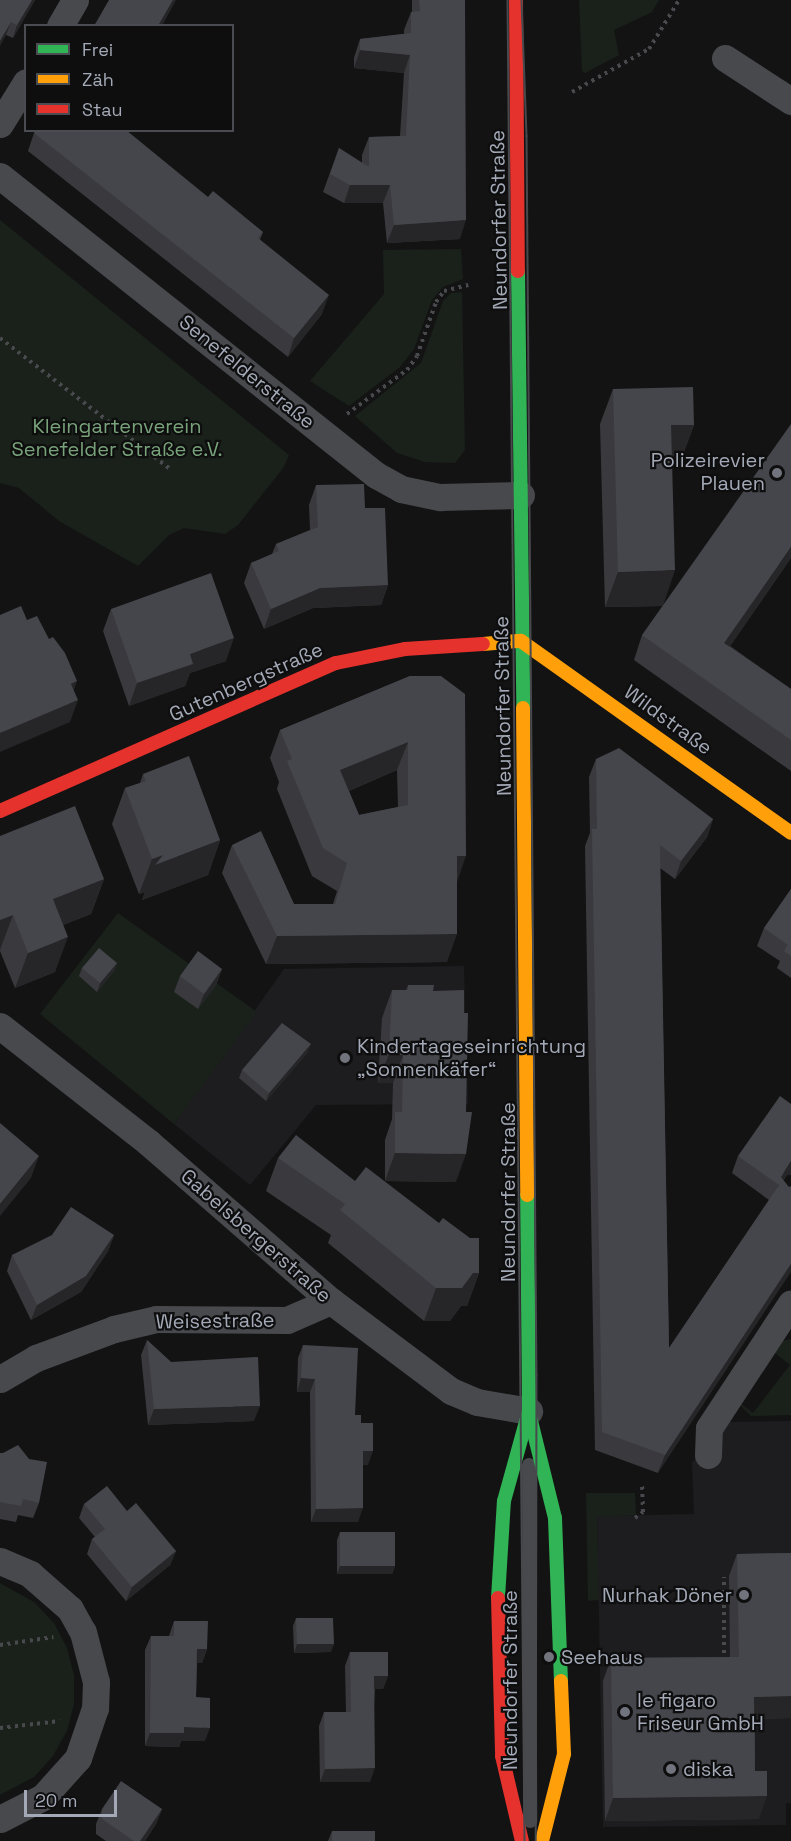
<!DOCTYPE html>
<meta charset="utf-8">
<style>
body{margin:0}
#map{position:relative;width:791px;height:1841px;overflow:hidden;background:#131314;font-family:"Space Grotesk",sans-serif}
div>[style]{position:absolute}
.built>*{inset:0;background:#1d1d20}
.green>*{inset:0;background:#19211a}
.path>*{height:4px;margin-top:-2px;transform-origin:0;background:repeating-linear-gradient(90deg,#494a4e 0 3px,transparent 0 7.5px)}
.lane>*{height:14px;margin:-7px;padding:0 7px;transform-origin:7px;border-radius:7px;background:#47494d}
.street>*{height:27px;margin:-13.5px;padding:0 13.5px;transform-origin:13.5px;border-radius:13.5px;background:#47494d}
.fast>*{height:14px;margin:-7px;padding:0 7px;transform-origin:7px;border-radius:7px;background:#30b455}
.slow>*{height:14px;margin:-7px;padding:0 7px;transform-origin:7px;border-radius:7px;background:#ff9f0a}
.jam>*{height:14px;margin:-7px;padding:0 7px;transform-origin:7px;border-radius:7px;background:#e5322d}
.tram>*{height:1.5px;margin:-0.75px;padding:0 0.75px;transform-origin:0.75px;border-radius:0.75px;background:#47494c}
.wall>*{inset:0;background:#3a3a3e}
.shaded-wall>*{inset:0;background:#262628}
.building>*{inset:0;background:#45464b}
.dots>*{width:16px;height:16px;translate:-50% -50%;box-sizing:border-box;border:3px solid #0e0e0f;border-radius:50%}
span{translate:-50% -50%;white-space:nowrap;text-align:center;line-height:1.15;-webkit-text-stroke:4.5px #0e0e0f;paint-order:stroke}
.street-label{font-size:20px;color:#a3a9b6}
.park-label{font-size:20px;color:#78a37a}
.poi-label{font-size:20px;color:#a3a9b6}
.right{translate:-100% -50%;text-align:right}
.left{translate:0 -50%;text-align:left}
.legend{position:absolute;left:24px;top:24px;width:210px;height:108px;box-sizing:border-box;background:#0e0e0f;border:2px solid #4a4c52;margin:0;padding:8px 10px;list-style:none;font-size:18px;color:#a3a9b6}
.legend li{display:flex;align-items:center;gap:12px;height:30px}
.legend b{width:30px;border:2px solid #4a4c52}
.scale{position:absolute;left:24px;top:1790px;width:93px;height:27px;box-sizing:border-box;border:3px solid #a3a9b6;border-top:0;padding-left:8px;font-size:18px;line-height:21px;white-space:nowrap;color:#a3a9b6;-webkit-text-stroke:4px #0e0e0f;paint-order:stroke}
</style>
<div id="map">
<div class="built">
<div style="clip-path:polygon(464px 966px,468px 1104px,316px 1105px,250px 1185px,174px 1124px,284px 969px)"></div>
<div style="clip-path:polygon(791px 1421px,791px 1803px,786px 1803px,786px 1825px,603px 1827px,597px 1516px,694px 1514px,692px 1463px,724px 1422px)"></div>
</div>
<div class="green">
<div style="clip-path:polygon(579px 0,659px 0,652px 12px,614px 30px,619px 55px,585px 73px,582px 71px)"></div>
<div style="clip-path:polygon(0 220px,289px 455px,284px 467px,238px 525px,225px 534px,184px 528px,169px 535px,138px 566px,59px 521px,19px 488px,0 483px)"></div>
<div style="clip-path:polygon(461px 249px,463px 279px,443px 287px,432px 300px,414px 349px,400px 367px,349px 406px,310px 381px,384px 294px,383px 250px)"></div>
<div style="clip-path:polygon(462px 292px,465px 450px,455px 463px,425px 462px,397px 453px,355px 416px,421px 363px,443px 301px,451px 293px)"></div>
<div style="clip-path:polygon(118px 913px,257px 1012px,174px 1124px,40px 1014px)"></div>
<div style="clip-path:polygon(791px 1339px,791px 1415px,751px 1416px,729px 1394px,753px 1413px,790px 1365px,770px 1349px,778px 1342px)"></div>
<div style="clip-path:polygon(586px 1493px,635px 1493px,636px 1515px,597px 1517px,599px 1600px,588px 1601px)"></div>
<div style="clip-path:polygon(0 1583px,34px 1602px,54px 1623px,67px 1648px,74px 1675px,74px 1704px,67px 1731px,53px 1756px,34px 1777px,0 1795px)"></div>
</div>
<div class="path">
<div style="left:572px;top:92px;width:88px;rotate:-29.2deg"></div>
<div style="left:649px;top:49px;width:57px;rotate:-58.5deg"></div>
<div style="left:0;top:338px;width:215px;rotate:37.6deg"></div>
<div style="left:347px;top:414px;width:74px;rotate:-36.3deg"></div>
<div style="left:407px;top:370px;width:17px;rotate:-54deg"></div>
<div style="left:417px;top:356px;width:57px;rotate:-70.6deg"></div>
<div style="left:436px;top:302px;width:14px;rotate:-54deg"></div>
<div style="left:444px;top:291px;width:25px;rotate:-14deg"></div>
<div style="left:635px;top:1518px;width:10px;rotate:-37deg"></div>
<div style="left:643px;top:1512px;width:29px;rotate:-92deg"></div>
<div style="left:0;top:1645px;width:54px;rotate:-8.6deg"></div>
<div style="left:593px;top:1656px;width:21px"></div>
<div style="left:614px;top:1656px;width:9px;rotate:49deg"></div>
<div style="left:724px;top:1660px;width:83px;rotate:-90deg"></div>
<div style="left:0;top:1728px;width:60px;rotate:-6.7deg"></div>
</div>
<div class="lane">
<div style="left:529px;top:1465px;width:356px;rotate:89.8deg"></div>
</div>
<div class="street">
<div style="left:60px;top:26px;width:30px;rotate:-60deg"></div>
<div style="left:725px;top:58px;width:79px;rotate:33.1deg"></div>
<div style="left:0;top:124px;width:49px;rotate:-58.2deg"></div>
<div style="left:0;top:176px;width:480px;rotate:38.5deg"></div>
<div style="left:376px;top:475px;width:29px;rotate:29deg"></div>
<div style="left:401px;top:489px;width:40px;rotate:12deg"></div>
<div style="left:440px;top:497px;width:81px;rotate:-1.4deg"></div>
<div style="left:0;top:1026px;width:189px;rotate:38.1deg"></div>
<div style="left:149px;top:1143px;width:241px;rotate:41deg"></div>
<div style="left:331px;top:1301px;width:150px;rotate:36.9deg"></div>
<div style="left:451px;top:1391px;width:28px;rotate:23deg"></div>
<div style="left:477px;top:1402px;width:53px;rotate:9.8deg"></div>
<div style="left:0;top:1379px;width:42px;rotate:-30.3deg"></div>
<div style="left:36px;top:1358px;width:83px;rotate:-20.4deg"></div>
<div style="left:114px;top:1329px;width:43px;rotate:-13.4deg"></div>
<div style="left:156px;top:1319px;width:131px;rotate:0.4deg"></div>
<div style="left:287px;top:1320px;width:48px;rotate:-23.4deg"></div>
<div style="left:708px;top:1455px;width:27px;rotate:-88deg"></div>
<div style="left:709px;top:1428px;width:149px;rotate:-56.7deg"></div>
<div style="left:0;top:1561px;width:33px;rotate:23deg"></div>
<div style="left:30px;top:1574px;width:53px;rotate:41.2deg"></div>
<div style="left:70px;top:1609px;width:26px;rotate:61deg"></div>
<div style="left:83px;top:1632px;width:52px;rotate:75.4deg"></div>
<div style="left:96px;top:1682px;width:26px;rotate:92deg"></div>
<div style="left:95px;top:1708px;width:53px;rotate:108.8deg"></div>
<div style="left:78px;top:1758px;width:52px;rotate:131.9deg"></div>
<div style="left:43px;top:1797px;width:48px;rotate:152.9deg"></div>
</div>
<div class="fast">
<div style="left:518px;top:271px;width:437px;rotate:89.3deg"></div>
<div style="left:529px;top:1413px;width:108px;rotate:76.1deg"></div>
<div style="left:555px;top:1518px;width:163px;rotate:87.9deg"></div>
<div style="left:498px;top:1598px;width:97px;rotate:-86.5deg"></div>
<div style="left:504px;top:1501px;width:93px;rotate:-74.5deg"></div>
<div style="left:529px;top:1411px;width:216px;rotate:-90.5deg"></div>
</div>
<div class="slow">
<div style="left:483px;top:644px;width:38px;rotate:-5deg"></div>
<div style="left:521px;top:641px;width:331px;rotate:35.4deg"></div>
<div style="left:523px;top:708px;width:487px;rotate:89.5deg"></div>
<div style="left:542px;top:1841px;width:90px;rotate:-75.8deg"></div>
<div style="left:564px;top:1754px;width:73px;rotate:-92.4deg"></div>
</div>
<div class="jam">
<div style="left:516px;top:0;width:271px;rotate:89.6deg"></div>
<div style="left:0;top:811px;width:367px;rotate:-23.8deg"></div>
<div style="left:336px;top:663px;width:70px;rotate:-11.5deg"></div>
<div style="left:405px;top:649px;width:78px;rotate:-3.7deg"></div>
<div style="left:498px;top:1598px;width:158px;rotate:88.5deg"></div>
<div style="left:502px;top:1756px;width:87px;rotate:76.8deg"></div>
</div>
<div class="tram">
<div style="left:508px;top:0;width:1841px;rotate:89.47deg"></div>
<div style="left:522px;top:0;width:136px;rotate:87.9deg"></div>
<div style="left:527px;top:136px;width:1239px;rotate:89.54deg"></div>
<div style="left:537px;top:1375px;width:466px;rotate:90.1deg"></div>
</div>
<div class="wall">
<div style="clip-path:polygon(0 0,35px 0,13px 38px,6px 35px)"></div>
<div style="clip-path:polygon(412px 0,465px 0,460px 239px,387px 243px,383px 203px,344px 203px,323px 192px,339px 148px,362px 163px,362px 155px,369px 137px,400px 136px,404px 73px,354px 68px,354px 58px,360px 39px,404px 34px,404px 30px,411px 12px,412px 12px)"></div>
<div style="clip-path:polygon(34px 133px,208px 197px,263px 232px,260px 240px,322px 314px,288px 357px,28px 151px)"></div>
<div style="clip-path:polygon(613px 389px,694px 425px,681px 460px,672px 460px,663px 606px,605px 607px,600px 424px)"></div>
<div style="clip-path:polygon(316px 485px,365px 508px,388px 585px,381px 605px,313px 608px,264px 629px,244px 583px,251px 563px,272px 554px,276px 544px,310px 530px,309px 505px)"></div>
<div style="clip-path:polygon(791px 558px,730px 646px,791px 689px,791px 771px,634px 660px,642px 635px)"></div>
<div style="clip-path:polygon(111px 609px,226px 661px,190px 673px,185px 686px,129px 706px,103px 631px)"></div>
<div style="clip-path:polygon(evenodd,410px 676px,457px 882px,447px 962px,266px 964px,222px 873px,232px 845px,294px 904px,333px 904px,337px 891px,312px 876px,277px 789px,279px 782px,270px 758px,280px 730px,410px 676px,397px 770px,398px 807px,359px 815px,349px 791px,397px 770px)"></div>
<div style="clip-path:polygon(596px 759px,713px 819px,707px 837px,675px 879px,660px 868px,669px 1348px,769px 1200px,732px 1173px,738px 1156px,787px 1175px,783px 1181px,658px 1473px,595px 1450px,585px 846px,590px 833px,589px 777px)"></div>
<div style="clip-path:polygon(143px 774px,220px 840px,208px 875px,142px 900px,145px 892px,139px 894px,112px 824px,125px 788px,140px 783px)"></div>
<div style="clip-path:polygon(0 836px,104px 879px,91px 914px,63px 925px,55px 972px,15px 988px,0 951px)"></div>
<div style="clip-path:polygon(791px 889px,791px 978px,777px 968px,780px 961px,757px 946px,764px 928px)"></div>
<div style="clip-path:polygon(117px 963px,114px 971px,97px 992px,79px 976px,82px 968px)"></div>
<div style="clip-path:polygon(222px 969px,216px 985px,198px 1009px,174px 992px,180px 976px)"></div>
<div style="clip-path:polygon(408px 985px,433px 991px,456px 1182px,385px 1181px,385px 1140px,392px 1119px,393px 1083px,378px 1083px,382px 1018px,392px 990px,406px 990px)"></div>
<div style="clip-path:polygon(308px 1052px,266px 1101px,239px 1078px,242px 1070px)"></div>
<div style="clip-path:polygon(278px 1158px,355px 1181px,479px 1273px,467px 1306px,461px 1306px,450px 1321px,424px 1321px,328px 1243px,331px 1235px,266px 1191px)"></div>
<div style="clip-path:polygon(114px 1235px,108px 1251px,81px 1292px,31px 1320px,7px 1271px,12px 1255px)"></div>
<div style="clip-path:polygon(147px 1340px,171px 1362px,254px 1421px,148px 1425px,141px 1355px)"></div>
<div style="clip-path:polygon(303px 1345px,361px 1423px,368px 1465px,363px 1465px,358px 1522px,311px 1522px,310px 1392px,297px 1392px,298px 1358px)"></div>
<div style="clip-path:polygon(0 1453px,39px 1503px,33px 1518px,18px 1515px,16px 1522px,0 1519px)"></div>
<div style="clip-path:polygon(84px 1504px,127px 1511px,176px 1551px,170px 1565px,126px 1601px,87px 1554px,92px 1539px,95px 1537px,79px 1518px)"></div>
<div style="clip-path:polygon(340px 1532px,395px 1566px,392px 1574px,337px 1574px,337px 1540px)"></div>
<div style="clip-path:polygon(791px 1553px,791px 1718px,755px 1719px,755px 1771px,759px 1819px,605px 1821px,603px 1681px,611px 1658px,730px 1657px,729px 1576px,737px 1554px)"></div>
<div style="clip-path:polygon(296px 1618px,331px 1652px,294px 1653px,293px 1626px)"></div>
<div style="clip-path:polygon(174px 1621px,207px 1649px,202px 1663px,197px 1663px,196px 1697px,205px 1741px,181px 1741px,179px 1747px,145px 1746px,145px 1650px,151px 1636px,169px 1636px)"></div>
<div style="clip-path:polygon(350px 1652px,388px 1676px,383px 1689px,375px 1689px,370px 1782px,320px 1782px,319px 1726px,324px 1712px,346px 1712px,345px 1666px)"></div>
<div style="clip-path:polygon(102px 1809px,162px 1809px,156px 1824px,145px 1841px,106px 1841px,96px 1834px,96px 1824px)"></div>
<div style="clip-path:polygon(332px 1831px,375px 1841px,328px 1841px)"></div>
</div>
<div class="shaded-wall">
<div style="clip-path:polygon(32px 0,35px 0,13px 38px,17px 25px)"></div>
<div style="clip-path:polygon(173px 0,176px 0,162px 26px,158px 26px)"></div>
<div style="clip-path:polygon(11px 22px,6px 35px,0 46px,0 41px)"></div>
<div style="clip-path:polygon(360px 50px,410px 55px,404px 73px,354px 68px)"></div>
<div style="clip-path:polygon(350px 185px,390px 185px,383px 203px,344px 203px)"></div>
<div style="clip-path:polygon(466px 220px,460px 239px,387px 243px,394px 225px)"></div>
<div style="clip-path:polygon(329px 295px,322px 314px,288px 357px,294px 338px)"></div>
<div style="clip-path:polygon(671px 425px,694px 425px,681px 460px,659px 460px)"></div>
<div style="clip-path:polygon(791px 547px,791px 558px,716px 667px,724px 643px)"></div>
<div style="clip-path:polygon(675px 570px,663px 606px,605px 607px,618px 572px)"></div>
<div style="clip-path:polygon(388px 585px,381px 605px,313px 608px,264px 629px,271px 609px,320px 588px)"></div>
<div style="clip-path:polygon(234px 638px,226px 661px,190px 673px,185px 686px,129px 706px,137px 683px,190px 654px)"></div>
<div style="clip-path:polygon(77px 681px,69px 704px,78px 700px,70px 722px,0 752px,0 733px,71px 684px)"></div>
<div style="clip-path:polygon(408px 742px,397px 770px,330px 799px,340px 770px)"></div>
<div style="clip-path:polygon(713px 819px,707px 837px,675px 879px,681px 861px)"></div>
<div style="clip-path:polygon(220px 840px,208px 875px,142px 900px,145px 892px,139px 894px,152px 859px,163px 855px)"></div>
<div style="clip-path:polygon(457px 856px,466px 856px,456px 885px)"></div>
<div style="clip-path:polygon(104px 879px,91px 914px,40px 934px,53px 899px)"></div>
<div style="clip-path:polygon(13px 915px,0 950px,0 920px)"></div>
<div style="clip-path:polygon(457px 934px,447px 962px,266px 964px,277px 936px)"></div>
<div style="clip-path:polygon(68px 937px,55px 972px,15px 988px,28px 953px)"></div>
<div style="clip-path:polygon(117px 963px,114px 971px,97px 992px,100px 983px)"></div>
<div style="clip-path:polygon(222px 969px,216px 985px,198px 1009px,204px 994px)"></div>
<div style="clip-path:polygon(311px 1044px,308px 1052px,266px 1101px,269px 1093px)"></div>
<div style="clip-path:polygon(389px 1054px,403px 1055px,393px 1083px,378px 1083px)"></div>
<div style="clip-path:polygon(395px 1153px,466px 1154px,456px 1182px,385px 1181px)"></div>
<div style="clip-path:polygon(39px 1156px,31px 1178px,0 1216px,0 1204px)"></div>
<div style="clip-path:polygon(791px 1161px,791px 1175px,787px 1175px,776px 1192px,781px 1177px)"></div>
<div style="clip-path:polygon(114px 1235px,108px 1251px,81px 1292px,31px 1320px,37px 1305px)"></div>
<div style="clip-path:polygon(791px 1264px,791px 1272px,658px 1473px,665px 1455px)"></div>
<div style="clip-path:polygon(473px 1273px,479px 1273px,467px 1306px,461px 1306px,450px 1321px,424px 1321px,436px 1288px)"></div>
<div style="clip-path:polygon(301px 1378px,315px 1379px,310px 1392px,297px 1392px)"></div>
<div style="clip-path:polygon(260px 1406px,254px 1421px,148px 1425px,154px 1409px)"></div>
<div style="clip-path:polygon(363px 1451px,373px 1451px,368px 1465px,358px 1465px)"></div>
<div style="clip-path:polygon(363px 1508px,358px 1522px,311px 1522px,316px 1509px)"></div>
<div style="clip-path:polygon(176px 1551px,170px 1565px,126px 1601px,132px 1587px)"></div>
<div style="clip-path:polygon(340px 1566px,395px 1566px,392px 1574px,337px 1574px)"></div>
<div style="clip-path:polygon(297px 1644px,334px 1644px,331px 1652px,294px 1653px)"></div>
<div style="clip-path:polygon(197px 1649px,207px 1649px,202px 1663px,192px 1663px)"></div>
<div style="clip-path:polygon(374px 1676px,388px 1676px,383px 1689px,369px 1689px)"></div>
<div style="clip-path:polygon(791px 1696px,791px 1718px,746px 1719px,754px 1697px)"></div>
<div style="clip-path:polygon(184px 1727px,210px 1728px,205px 1741px,181px 1741px,179px 1747px,145px 1746px,150px 1733px)"></div>
<div style="clip-path:polygon(375px 1768px,370px 1782px,320px 1782px,325px 1769px)"></div>
<div style="clip-path:polygon(767px 1796px,759px 1819px,605px 1821px,613px 1798px)"></div>
<div style="clip-path:polygon(162px 1809px,156px 1824px,145px 1841px,140px 1841px)"></div>
</div>
<div class="building">
<div style="clip-path:polygon(0 0,32px 0,17px 25px,11px 22px,0 41px)"></div>
<div style="clip-path:polygon(109px 0,173px 0,158px 26px,94px 26px)"></div>
<div style="clip-path:polygon(419px 0,465px 0,466px 220px,394px 225px,390px 185px,350px 185px,330px 174px,339px 148px,369px 167px,369px 137px,406px 136px,410px 55px,360px 50px,360px 39px,411px 33px,411px 12px,420px 11px)"></div>
<div style="clip-path:polygon(35px 130px,126px 130px,208px 197px,213px 191px,263px 232px,258px 238px,329px 295px,294px 338px,34px 133px)"></div>
<div style="clip-path:polygon(693px 387px,694px 425px,671px 425px,675px 570px,618px 572px,613px 389px)"></div>
<div style="clip-path:polygon(791px 424px,791px 547px,724px 643px,791px 689px,791px 740px,642px 635px)"></div>
<div style="clip-path:polygon(364px 484px,365px 508px,385px 508px,388px 585px,320px 588px,271px 609px,251px 563px,279px 551px,276px 544px,318px 527px,316px 485px)"></div>
<div style="clip-path:polygon(211px 573px,234px 638px,190px 654px,193px 664px,137px 683px,111px 609px)"></div>
<div style="clip-path:polygon(21px 606px,27px 620px,37px 616px,49px 639px,53px 637px,65px 653px,77px 681px,71px 684px,78px 700px,0 733px,0 615px)"></div>
<div style="clip-path:polygon(evenodd,410px 676px,441px 676px,465px 694px,466px 856px,457px 856px,457px 934px,277px 936px,232px 845px,261px 831px,294px 904px,335px 904px,347px 863px,323px 848px,287px 761px,292px 759px,280px 730px,410px 676px,408px 742px,408px 805px,359px 815px,340px 770px,408px 742px)"></div>
<div style="clip-path:polygon(619px 748px,713px 819px,681px 861px,660px 845px,669px 1348px,779px 1185px,738px 1156px,780px 1096px,791px 1104px,791px 1161px,781px 1177px,789px 1187px,791px 1186px,791px 1264px,665px 1455px,602px 1432px,592px 829px,597px 829px,596px 759px)"></div>
<div style="clip-path:polygon(189px 756px,220px 840px,155px 865px,163px 855px,152px 859px,125px 788px,146px 781px,143px 774px)"></div>
<div style="clip-path:polygon(75px 806px,104px 879px,53px 899px,68px 937px,28px 953px,13px 915px,0 920px,0 836px)"></div>
<div style="clip-path:polygon(791px 889px,791px 956px,784px 951px,788px 945px,764px 928px)"></div>
<div style="clip-path:polygon(99px 948px,117px 963px,100px 983px,82px 968px)"></div>
<div style="clip-path:polygon(198px 951px,222px 969px,204px 994px,180px 976px)"></div>
<div style="clip-path:polygon(408px 985px,434px 985px,433px 991px,464px 990px,464px 1013px,468px 1013px,466px 1112px,472px 1112px,466px 1154px,395px 1153px,395px 1112px,402px 1112px,403px 1055px,389px 1054px,392px 990px,408px 990px)"></div>
<div style="clip-path:polygon(282px 1023px,311px 1044px,269px 1093px,242px 1070px)"></div>
<div style="clip-path:polygon(0 1123px,39px 1156px,0 1204px)"></div>
<div style="clip-path:polygon(296px 1135px,355px 1181px,366px 1167px,439px 1223px,443px 1218px,470px 1238px,479px 1238px,479px 1273px,473px 1273px,462px 1288px,436px 1288px,340px 1210px,345px 1204px,278px 1158px)"></div>
<div style="clip-path:polygon(71px 1207px,114px 1235px,86px 1276px,37px 1305px,12px 1255px,52px 1235px)"></div>
<div style="clip-path:polygon(147px 1340px,171px 1362px,258px 1357px,260px 1406px,154px 1409px)"></div>
<div style="clip-path:polygon(303px 1345px,358px 1348px,355px 1415px,361px 1415px,361px 1423px,373px 1423px,373px 1451px,363px 1451px,363px 1508px,316px 1509px,315px 1379px,301px 1378px)"></div>
<div style="clip-path:polygon(18px 1445px,29px 1459px,47px 1462px,39px 1503px,23px 1499px,21px 1506px,0 1502px,0 1453px,3px 1453px)"></div>
<div style="clip-path:polygon(107px 1486px,127px 1511px,136px 1503px,176px 1551px,132px 1587px,92px 1539px,105px 1529px,84px 1504px)"></div>
<div style="clip-path:polygon(340px 1532px,395px 1532px,395px 1566px,340px 1566px)"></div>
<div style="clip-path:polygon(791px 1553px,791px 1696px,754px 1697px,755px 1771px,767px 1771px,767px 1796px,613px 1798px,611px 1658px,739px 1657px,737px 1554px)"></div>
<div style="clip-path:polygon(296px 1618px,333px 1618px,334px 1644px,297px 1644px)"></div>
<div style="clip-path:polygon(174px 1621px,208px 1621px,207px 1649px,197px 1649px,196px 1697px,210px 1698px,210px 1728px,184px 1727px,184px 1733px,150px 1733px,151px 1636px,174px 1636px)"></div>
<div style="clip-path:polygon(350px 1652px,388px 1652px,388px 1676px,374px 1676px,375px 1768px,325px 1769px,324px 1712px,351px 1712px)"></div>
<div style="clip-path:polygon(121px 1781px,162px 1809px,140px 1841px,134px 1841px,102px 1819px,102px 1809px)"></div>
<div style="clip-path:polygon(332px 1831px,375px 1831px,375px 1841px,332px 1841px)"></div>
</div>
<div class="dots">
<div style="left:777px;top:473px;background:#71747d"></div>
<div style="left:345px;top:1058px;background:#71747d"></div>
<div style="left:744px;top:1595px;background:#71747d"></div>
<div style="left:549px;top:1657px;background:#71747d"></div>
<div style="left:625px;top:1712px;background:#71747d"></div>
<div style="left:671px;top:1769px;background:#71747d"></div>
</div>
<div class="street-label">
<span style="left:499px;top:220px;rotate:-91deg">Neundorfer Straße</span>
<span style="left:247px;top:372px;rotate:39deg">Senefelderstraße</span>
<span style="left:246px;top:682px;rotate:-24deg">Gutenbergstraße</span>
<span style="left:503px;top:706px;rotate:-91deg">Neundorfer Straße</span>
<span style="left:668px;top:720px;rotate:36deg">Wildstraße</span>
<span style="left:508px;top:1192px;rotate:-90deg">Neundorfer Straße</span>
<span style="left:256px;top:1236px;rotate:41deg">Gabelsbergerstraße</span>
<span style="left:215px;top:1321px;rotate:-1deg">Weisestraße</span>
<span style="left:510px;top:1680px;rotate:-90deg">Neundorfer Straße</span>
</div>
<div class="park-label">
<span style="left:117px;top:438px">Kleingartenverein<br>Senefelder Straße e.V.</span>
</div>
<div class="poi-label">
<span class="right" style="left:765px;top:472px">Polizeirevier<br>Plauen</span>
<span class="left" style="left:357px;top:1058px">Kindertageseinrichtung<br>„Sonnenkäfer“</span>
<span class="right" style="left:732px;top:1595px">Nurhak Döner</span>
<span class="left" style="left:561px;top:1657px">Seehaus</span>
<span class="left" style="left:637px;top:1712px">le figaro<br>Friseur GmbH</span>
<span class="left" style="left:683px;top:1769px">diska</span>
</div>
<ul class="legend">
<li><b style="height:8px;background:#30b455"></b>Frei</li>
<li><b style="height:8px;background:#ff9f0a"></b>Zäh</li>
<li><b style="height:8px;background:#e5322d"></b>Stau</li>
</ul>
<div class="scale">20 m</div>
</div>
